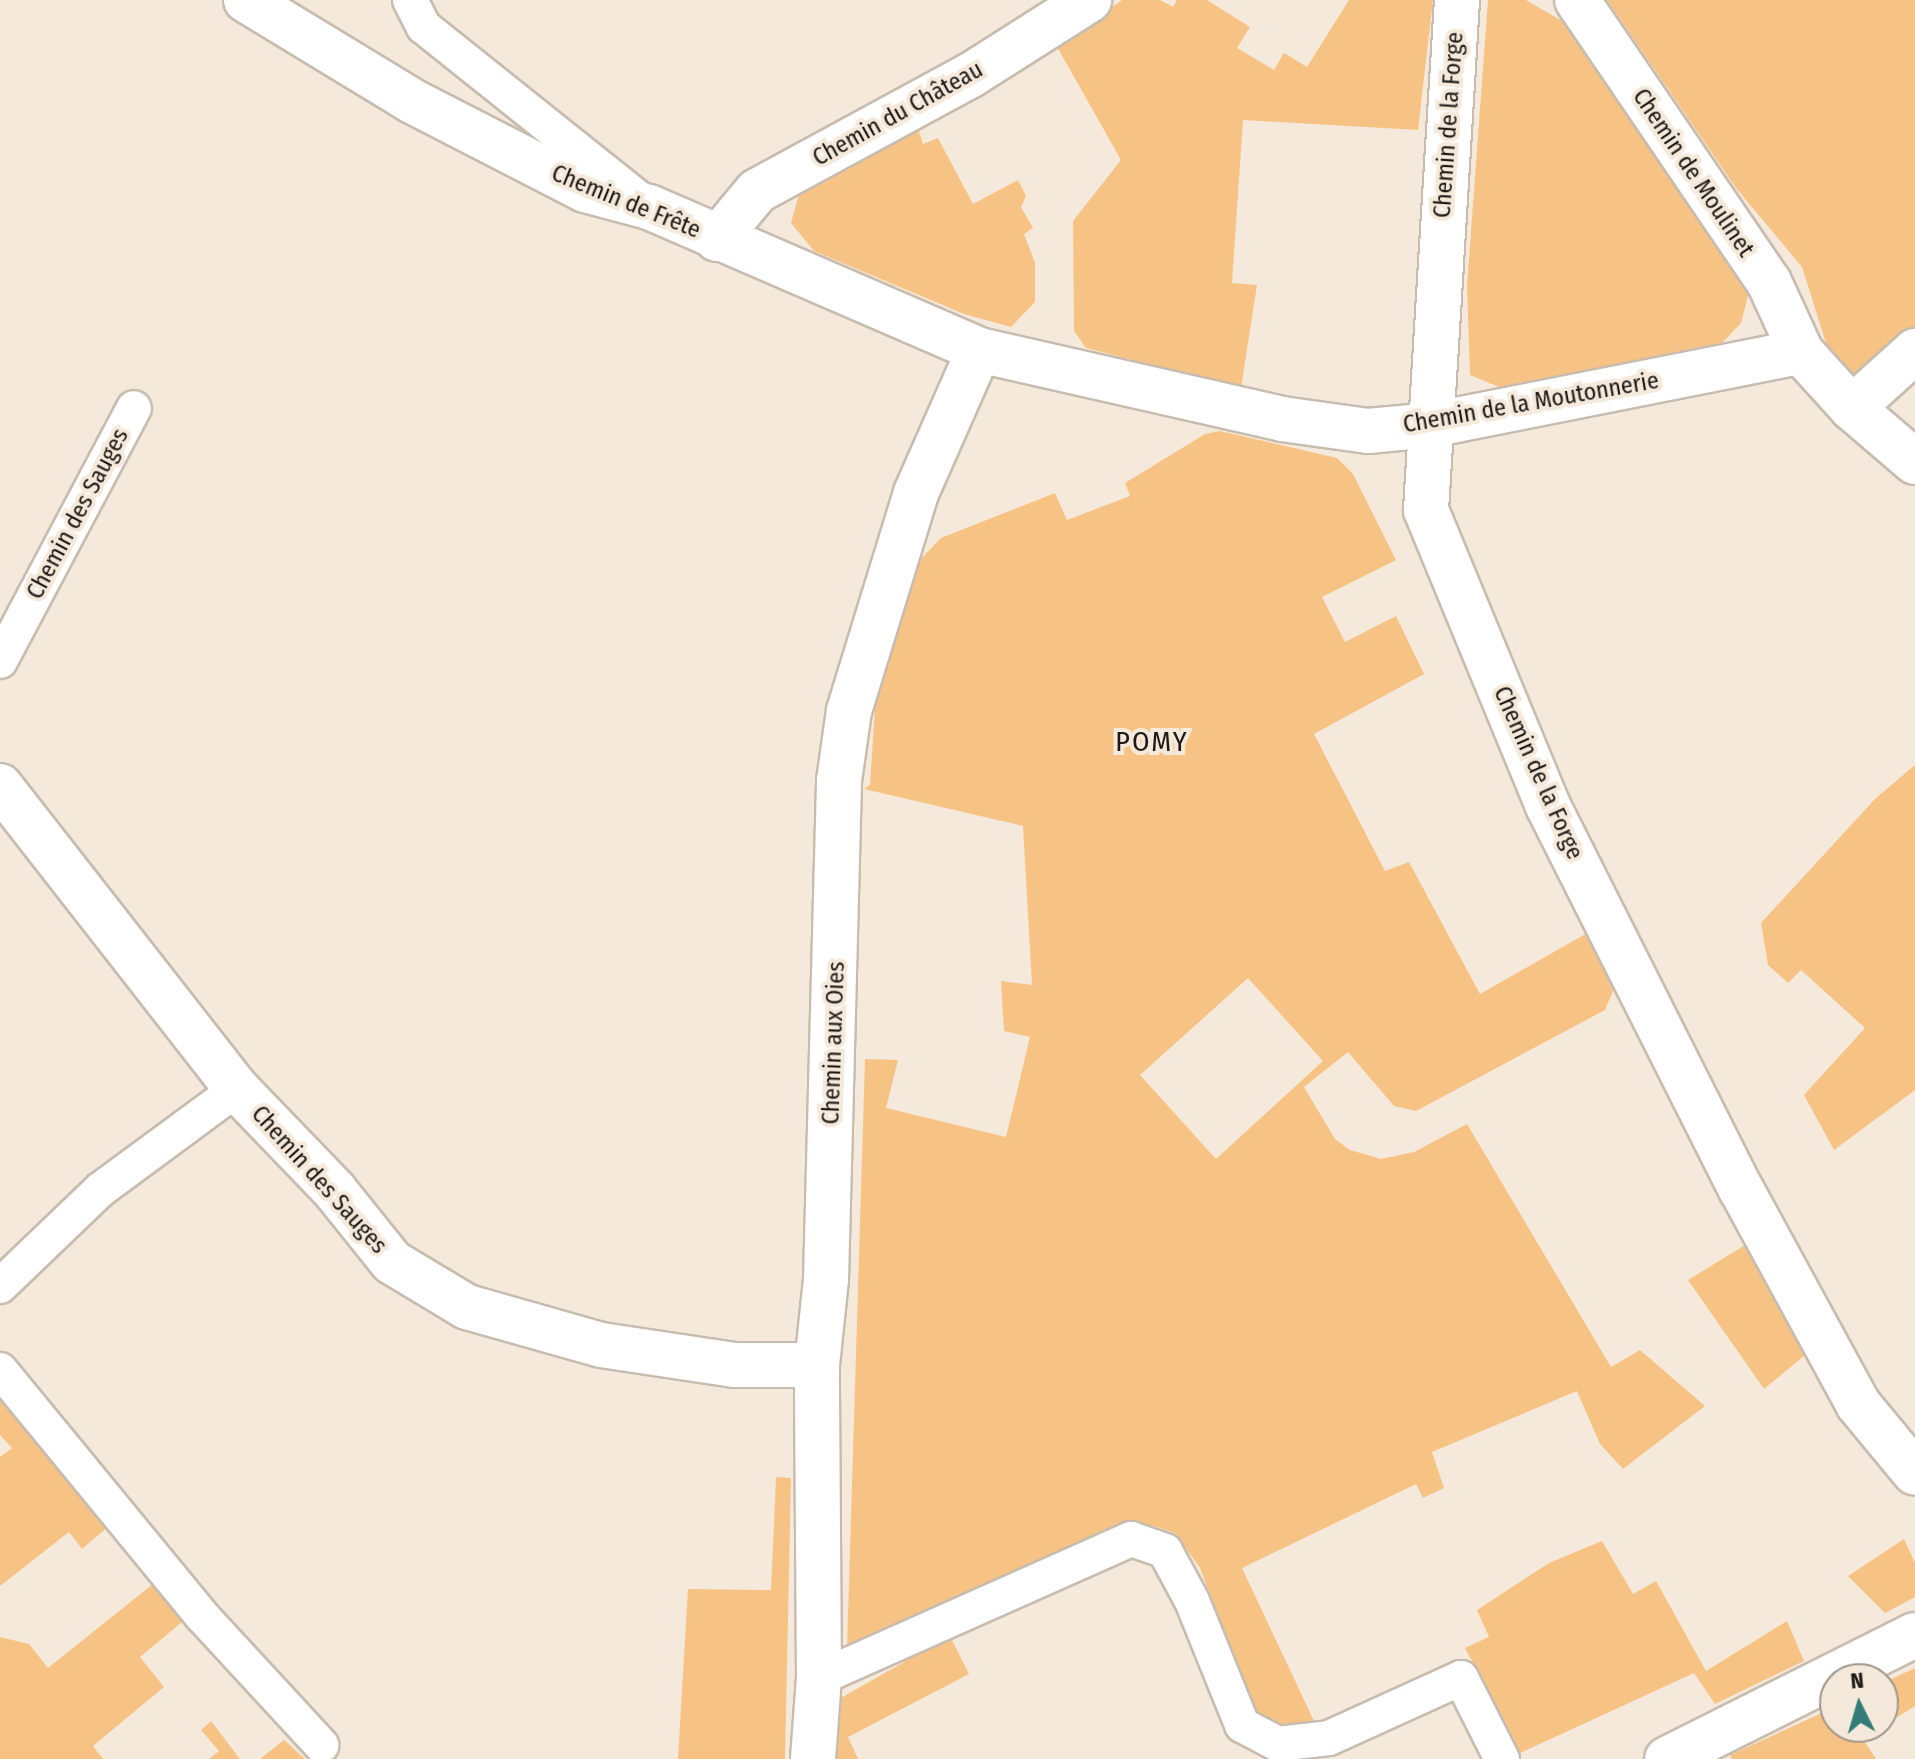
<!DOCTYPE html>
<meta charset="utf-8">
<style>
body{margin:0}
#map{position:relative;width:1915px;height:1759px;overflow:hidden;background:#f5e9db;font-family:"Fira Sans Condensed",sans-serif}
div>[style]{position:absolute}
.green>*{inset:0;background:#f7c384}
.roads{filter:drop-shadow(2px 0 #c7bcaf) drop-shadow(-2px 0 #c7bcaf) drop-shadow(0 2px #c7bcaf) drop-shadow(0 -2px #c7bcaf)}
.service>*{height:34px;margin:-17px;padding:0 17px;transform-origin:17px;border-radius:17px;background:#fff}
.minor>*{height:44px;margin:-22px;padding:0 22px;transform-origin:22px;border-radius:22px;background:#fff}
.tertiary>*{height:44px;margin:-22px;padding:0 22px;transform-origin:22px;border-radius:22px;background:#fff}
span{translate:-50% -50%;white-space:nowrap;text-align:center;line-height:1.15;-webkit-text-stroke:8px #f5e9db;paint-order:stroke}
.street-label{font-size:24px;color:#1d1915}
.quarter-label{font-size:28px;color:#1d1915;letter-spacing:2px}
.north{position:absolute;left:1819px;top:1663px;width:80px;height:80px;box-sizing:border-box;background:#f5e9db;border:2px solid #9f968c;border-radius:50%;rotate:355deg;font-size:22px;font-weight:700;line-height:32px;text-align:center;color:#1d1915}
.north::after{content:'';display:block;margin:auto;width:28px;height:36px;background:#337c79;clip-path:polygon(50% 0,100% 100%,50% 72%,0 100%)}
</style>
<div id="map">
<div class="green">
<div style="clip-path:polygon(1122px 0,1160px 0,1173px 7px,1177px 0,1207px 0,1250px 27px,1237px 48px,1274px 70px,1284px 53px,1307px 67px,1349px 0,1433px 0,1418px 130px,1243px 120px,1232px 283px,1257px 285px,1241px 388px,1086px 348px,1074px 331px,1073px 221px,1121px 160px,1056px 45px)"></div>
<div style="clip-path:polygon(1488px 0,1526px 0,1562px 21px,1749px 292px,1741px 323px,1721px 344px,1499px 387px,1470px 375px,1467px 286px)"></div>
<div style="clip-path:polygon(1607px 0,1915px 0,1915px 348px,1870px 395px,1826px 343px,1802px 267px,1736px 188px)"></div>
<div style="clip-path:polygon(917px 126px,923px 144px,938px 138px,973px 204px,1018px 180px,1026px 196px,1021px 207px,1033px 228px,1024px 234px,1035px 263px,1035px 302px,1011px 327px,964px 314px,814px 251px,791px 223px,799px 194px)"></div>
<div style="clip-path:polygon(evenodd,1220px 431px,1337px 458px,1353px 474px,1396px 560px,1322px 597px,1345px 642px,1396px 616px,1424px 674px,1314px 734px,1385px 871px,1409px 862px,1480px 994px,1589px 932px,1616px 984px,1605px 1010px,1416px 1111px,1394px 1106px,1348px 1052px,1304px 1087px,1335px 1139px,1350px 1150px,1381px 1159px,1414px 1152px,1467px 1124px,1611px 1367px,1640px 1350px,1705px 1406px,1623px 1469px,1600px 1444px,1577px 1391px,1432px 1452px,1444px 1488px,1423px 1498px,1416px 1484px,1242px 1568px,1314px 1721px,1281px 1738px,1256px 1718px,1200px 1568px,1175px 1533px,1151px 1525px,1125px 1527px,847px 1648px,865px 1059px,898px 1060px,886px 1108px,1006px 1137px,1030px 1037px,1004px 1031px,1001px 981px,1032px 985px,1023px 826px,864px 789px,870px 785px,875px 707px,916px 564px,941px 538px,1055px 493px,1067px 520px,1130px 496px,1125px 483px,1205px 434px,1220px 431px,1248px 978px,1323px 1061px,1216px 1159px,1140px 1075px,1248px 978px)"></div>
<div style="clip-path:polygon(1915px 765px,1915px 1090px,1834px 1150px,1804px 1095px,1865px 1028px,1801px 970px,1788px 983px,1768px 965px,1761px 923px,1875px 799px)"></div>
<div style="clip-path:polygon(1760px 1236px,1817px 1345px,1764px 1389px,1688px 1280px)"></div>
<div style="clip-path:polygon(0 1386px,109px 1526px,82px 1549px,69px 1532px,0 1586px,0 1457px,12px 1448px,0 1435px)"></div>
<div style="clip-path:polygon(776px 1477px,791px 1478px,785px 1759px,678px 1759px,688px 1589px,771px 1590px)"></div>
<div style="clip-path:polygon(1904px 1539px,1915px 1563px,1915px 1597px,1885px 1613px,1848px 1576px)"></div>
<div style="clip-path:polygon(1602px 1541px,1633px 1594px,1656px 1581px,1706px 1671px,1787px 1621px,1804px 1661px,1715px 1704px,1694px 1673px,1520px 1753px,1465px 1648px,1489px 1637px,1477px 1610px,1549px 1563px)"></div>
<div style="clip-path:polygon(153px 1584px,182px 1622px,140px 1657px,164px 1687px,93px 1746px,103px 1759px,0 1759px,0 1637px,29px 1644px,48px 1668px)"></div>
<div style="clip-path:polygon(950px 1636px,969px 1674px,848px 1737px,858px 1759px,835px 1759px,839px 1699px)"></div>
<div style="clip-path:polygon(1915px 1668px,1915px 1706px,1883px 1726px,1883px 1683px)"></div>
<div style="clip-path:polygon(1835px 1707px,1835px 1727px,1882px 1727px,1863px 1739px,1876px 1759px,1732px 1759px,1730px 1755px)"></div>
<div style="clip-path:polygon(211px 1721px,240px 1759px,209px 1759px,219px 1751px,201px 1730px)"></div>
<div style="clip-path:polygon(284px 1740px,305px 1759px,260px 1759px)"></div>
</div>
<div class="roads">
<div class="service">
<div style="left:410px;top:0;width:30px;rotate:63deg"></div>
<div style="left:424px;top:27px;width:280px;rotate:38.6deg"></div>
<div style="left:0;top:661px;width:286px;rotate:-62.1deg"></div>
<div style="left:0;top:1286px;width:139px;rotate:-43.8deg"></div>
<div style="left:100px;top:1190px;width:170px;rotate:-36.4deg"></div>
<div style="left:0;top:1370px;width:318px;rotate:50.6deg"></div>
<div style="left:202px;top:1616px;width:176px;rotate:47.3deg"></div>
<div style="left:819px;top:1678px;width:342px;rotate:-24deg"></div>
<div style="left:1131px;top:1539px;width:36px;rotate:19deg"></div>
<div style="left:1165px;top:1551px;width:57px;rotate:61.6deg"></div>
<div style="left:1192px;top:1601px;width:134px;rotate:68deg"></div>
<div style="left:1242px;top:1725px;width:41px;rotate:27.8deg"></div>
<div style="left:1278px;top:1744px;width:51px;rotate:-6.7deg"></div>
<div style="left:1329px;top:1738px;width:145px;rotate:-24.4deg"></div>
<div style="left:1461px;top:1678px;width:91px;rotate:63.2deg"></div>
</div>
<div class="minor">
<div style="left:246px;top:0;width:194px;rotate:31.3deg"></div>
<div style="left:412px;top:101px;width:195px;rotate:27.2deg"></div>
<div style="left:585px;top:190px;width:66px;rotate:14.9deg"></div>
<div style="left:649px;top:207px;width:360px;rotate:23.4deg"></div>
<div style="left:979px;top:350px;width:311px;rotate:12.8deg"></div>
<div style="left:1282px;top:419px;width:87px;rotate:7.9deg"></div>
<div style="left:1368px;top:431px;width:63px;rotate:-5.4deg"></div>
<div style="left:1431px;top:425px;width:377px;rotate:-11.2deg"></div>
<div style="left:1457px;top:0;width:511px;rotate:93.48deg"></div>
<div style="left:1426px;top:510px;width:320px;rotate:67.6deg"></div>
<div style="left:1548px;top:806px;width:429px;rotate:63.3deg"></div>
<div style="left:1741px;top:1189px;width:245px;rotate:61.4deg"></div>
<div style="left:1858px;top:1404px;width:89px;rotate:50.4deg"></div>
<div style="left:1577px;top:0;width:341px;rotate:55.8deg"></div>
<div style="left:1769px;top:282px;width:77px;rotate:65.4deg"></div>
<div style="left:1801px;top:352px;width:76px;rotate:47.7deg"></div>
<div style="left:1852px;top:408px;width:83px;rotate:40.6deg"></div>
<div style="left:717px;top:239px;width:62px;rotate:-50.2deg"></div>
<div style="left:757px;top:191px;width:243px;rotate:-28.5deg"></div>
<div style="left:971px;top:75px;width:140px;rotate:-32.4deg"></div>
<div style="left:1852px;top:408px;width:85px;rotate:-42.1deg"></div>
<div style="left:0;top:786px;width:385px;rotate:52deg"></div>
<div style="left:237px;top:1089px;width:141px;rotate:46.1deg"></div>
<div style="left:335px;top:1191px;width:91px;rotate:51.2deg"></div>
<div style="left:392px;top:1262px;width:87px;rotate:31deg"></div>
<div style="left:467px;top:1307px;width:139px;rotate:15.8deg"></div>
<div style="left:601px;top:1345px;width:135px;rotate:8.5deg"></div>
<div style="left:735px;top:1365px;width:82px"></div>
<div style="left:813px;top:1759px;width:81px;rotate:-85.8deg"></div>
<div style="left:819px;top:1678px;width:313px;rotate:-90.4deg"></div>
<div style="left:817px;top:1365px;width:86px;rotate:-84deg"></div>
<div style="left:826px;top:1279px;width:498px;rotate:-88.5deg"></div>
<div style="left:839px;top:781px;width:71px;rotate:-81.9deg"></div>
<div style="left:849px;top:711px;width:228px;rotate:-72.9deg"></div>
<div style="left:916px;top:493px;width:156px;rotate:-66.2deg"></div>
</div>
<div class="tertiary">
<div style="left:1667px;top:1759px;width:277px;rotate:-26.6deg"></div>
</div>
</div>
<div class="street-label">
<span style="left:898px;top:114px;rotate:-29deg">Chemin du Château</span>
<span style="left:1449px;top:125px;rotate:-86deg">Chemin de la Forge</span>
<span style="left:1693px;top:173px;rotate:56deg">Chemin de Moulinet</span>
<span style="left:626px;top:202px;rotate:22deg">Chemin de Frête</span>
<span style="left:1531px;top:403px;rotate:-10deg">Chemin de la Moutonnerie</span>
<span style="left:78px;top:514px;rotate:-62deg">Chemin des Sauges</span>
<span style="left:1538px;top:773px;rotate:66deg">Chemin de la Forge</span>
<span style="left:834px;top:1043px;rotate:-88deg">Chemin aux Oies</span>
<span style="left:319px;top:1180px;rotate:48deg">Chemin des Sauges</span>
</div>
<div class="quarter-label">
<span style="left:1152px;top:742px">POMY</span>
</div>
<div class="north">N</div>
</div>
